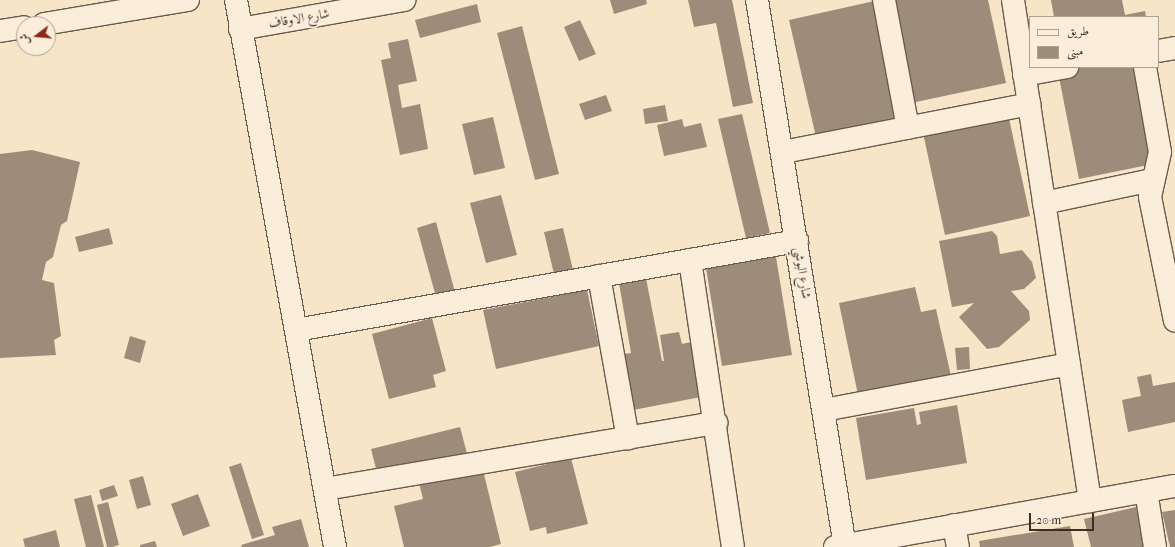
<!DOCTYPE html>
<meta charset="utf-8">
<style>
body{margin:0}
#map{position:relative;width:1175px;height:547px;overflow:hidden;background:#f7e5c7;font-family:"IM FELL French Canon",Amiri,serif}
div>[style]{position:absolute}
.building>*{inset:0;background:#9d8c79}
.roads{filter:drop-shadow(1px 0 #6b5a4d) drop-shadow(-1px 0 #6b5a4d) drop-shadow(0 1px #6b5a4d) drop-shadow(0 -1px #6b5a4d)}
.minor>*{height:22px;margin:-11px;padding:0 11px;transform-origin:11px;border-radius:11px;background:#faeedb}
span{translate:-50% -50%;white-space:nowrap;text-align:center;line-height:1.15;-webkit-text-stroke:4px #faeedb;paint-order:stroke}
.street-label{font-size:13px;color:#3c2c24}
.legend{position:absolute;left:1029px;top:16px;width:130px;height:52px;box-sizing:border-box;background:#faeedb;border:1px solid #aea092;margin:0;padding:5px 7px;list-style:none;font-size:12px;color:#3c2c24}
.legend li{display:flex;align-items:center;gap:8px;height:20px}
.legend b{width:20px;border:1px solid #aea092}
.north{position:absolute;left:16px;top:16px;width:40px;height:40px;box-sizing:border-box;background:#faeedb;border:1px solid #aea092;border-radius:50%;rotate:254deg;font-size:11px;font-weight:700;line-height:16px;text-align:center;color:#3c2c24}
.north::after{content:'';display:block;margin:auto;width:14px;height:18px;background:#8f2418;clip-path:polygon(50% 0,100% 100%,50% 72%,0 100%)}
.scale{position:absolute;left:1029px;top:513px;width:65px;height:18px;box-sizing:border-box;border:2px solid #3c2c24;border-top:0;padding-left:5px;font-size:12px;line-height:14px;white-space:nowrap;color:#3c2c24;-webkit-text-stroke:3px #faeedb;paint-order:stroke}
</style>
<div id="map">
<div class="building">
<div style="clip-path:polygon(610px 0,646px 0,647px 4px,614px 14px)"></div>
<div style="clip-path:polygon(688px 0,732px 0,753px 103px,733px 107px,716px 23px,694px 27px)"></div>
<div style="clip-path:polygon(879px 0,906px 115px,816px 137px,789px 20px)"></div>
<div style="clip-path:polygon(889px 0,988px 0,1006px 83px,911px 103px)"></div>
<div style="clip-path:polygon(1051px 0,1122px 0,1125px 15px,1145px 11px,1146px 17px,1054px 17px)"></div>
<div style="clip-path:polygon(477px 4px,481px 22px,420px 38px,415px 20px)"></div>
<div style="clip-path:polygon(580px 20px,596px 54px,579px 61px,564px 27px)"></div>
<div style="clip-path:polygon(522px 26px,559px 174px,535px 180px,497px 33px)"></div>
<div style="clip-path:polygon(408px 39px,417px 81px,398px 85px,402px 108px,420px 104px,428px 149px,400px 155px,381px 60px,391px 58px,388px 43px)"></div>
<div style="clip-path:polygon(1083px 67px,1134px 67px,1153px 164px,1079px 179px,1058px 72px)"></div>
<div style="clip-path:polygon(606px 95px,612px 111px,585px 120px,579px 104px)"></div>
<div style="clip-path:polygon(665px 105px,668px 121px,645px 124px,643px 109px)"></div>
<div style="clip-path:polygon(742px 114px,770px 233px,746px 238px,718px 119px)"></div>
<div style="clip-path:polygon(1008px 114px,1030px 216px,945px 235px,923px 133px)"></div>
<div style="clip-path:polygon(493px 117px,505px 168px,474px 175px,462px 124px)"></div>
<div style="clip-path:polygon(682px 119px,684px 127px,701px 123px,707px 147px,664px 156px,657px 125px)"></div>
<div style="clip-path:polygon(32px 150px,80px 162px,67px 221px,61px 225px,53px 257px,46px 262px,42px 280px,54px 283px,61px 336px,54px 340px,56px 355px,0 358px,0 154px)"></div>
<div style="clip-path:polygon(501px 195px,517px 255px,486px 263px,470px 203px)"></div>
<div style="clip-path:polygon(436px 222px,455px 292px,436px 297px,417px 228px)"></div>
<div style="clip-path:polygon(109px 228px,113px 244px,79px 252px,75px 237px)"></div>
<div style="clip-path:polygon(563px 228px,573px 270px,554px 274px,544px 232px)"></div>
<div style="clip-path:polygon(992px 231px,997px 236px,1000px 254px,1022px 250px,1032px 262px,1036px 278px,1024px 289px,1011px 291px,1029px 311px,1030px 320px,999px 347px,987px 349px,959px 317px,974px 303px,952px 307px,939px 241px)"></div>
<div style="clip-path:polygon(775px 251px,792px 355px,722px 366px,705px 262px)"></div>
<div style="clip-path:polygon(646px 278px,662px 361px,664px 361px,660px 335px,679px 332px,682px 344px,691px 342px,701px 397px,633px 410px,623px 354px,631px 353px,619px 283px)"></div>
<div style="clip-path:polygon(915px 287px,921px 312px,936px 309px,951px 376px,858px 395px,839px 303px)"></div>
<div style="clip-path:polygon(587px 290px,599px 346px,496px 369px,483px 310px)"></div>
<div style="clip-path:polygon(432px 318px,446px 371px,433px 375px,436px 387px,389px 399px,372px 334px)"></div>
<div style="clip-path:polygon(130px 336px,146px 341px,140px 363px,124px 358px)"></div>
<div style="clip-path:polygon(969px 347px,970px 369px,957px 370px,955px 348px)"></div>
<div style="clip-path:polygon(1151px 374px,1153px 386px,1175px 382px,1175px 422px,1128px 432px,1122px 400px,1141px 396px,1137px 377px)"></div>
<div style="clip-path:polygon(957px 405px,967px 463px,866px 480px,856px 418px,914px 408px,917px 425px,921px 424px,919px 412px)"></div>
<div style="clip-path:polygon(460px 427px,470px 465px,481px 462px,501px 544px,490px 547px,404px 547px,394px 506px,423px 499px,417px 475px,380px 484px,371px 449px)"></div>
<div style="clip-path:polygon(571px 458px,588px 524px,547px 534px,546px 527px,530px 531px,515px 472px)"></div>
<div style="clip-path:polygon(241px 463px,264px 535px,252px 539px,229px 467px)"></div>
<div style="clip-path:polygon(143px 476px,151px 505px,137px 509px,129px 480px)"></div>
<div style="clip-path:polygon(114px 485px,118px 496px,102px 501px,99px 490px)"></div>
<div style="clip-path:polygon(198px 494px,210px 526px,183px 536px,171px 504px)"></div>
<div style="clip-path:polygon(91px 495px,104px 547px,86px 547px,74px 499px)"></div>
<div style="clip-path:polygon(108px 502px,119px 545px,112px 547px,107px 547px,97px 505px)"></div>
<div style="clip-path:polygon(1136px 507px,1146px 547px,1091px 547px,1084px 519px)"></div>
<div style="clip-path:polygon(1175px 510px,1175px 547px,1170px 547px,1162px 512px)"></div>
<div style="clip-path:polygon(301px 519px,309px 547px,242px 547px,241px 545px,275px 535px,272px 527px)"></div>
<div style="clip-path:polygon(1070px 526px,1074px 547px,980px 547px,979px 541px)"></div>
<div style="clip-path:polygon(56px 530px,60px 547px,25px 547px,23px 539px)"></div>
<div style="clip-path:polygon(155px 541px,157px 547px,140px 547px,140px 545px)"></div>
</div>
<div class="roads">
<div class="minor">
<div style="left:236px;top:0;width:556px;rotate:79.74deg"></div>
<div style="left:757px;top:0;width:554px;rotate:80.86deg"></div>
<div style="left:884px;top:0;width:130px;rotate:79.4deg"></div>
<div style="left:1013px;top:0;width:507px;rotate:81.26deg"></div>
<div style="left:44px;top:24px;width:146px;rotate:-9.5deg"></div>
<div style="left:240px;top:29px;width:167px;rotate:-10deg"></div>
<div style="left:0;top:31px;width:24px;rotate:-9deg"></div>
<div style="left:1158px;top:51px;width:17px;rotate:-10deg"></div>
<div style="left:1145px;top:67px;width:86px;rotate:80deg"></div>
<div style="left:1160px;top:152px;width:46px;rotate:102.5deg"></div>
<div style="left:1150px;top:197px;width:126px;rotate:78.6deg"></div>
<div style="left:1024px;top:75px;width:44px;rotate:-10.5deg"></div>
<div style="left:783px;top:152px;width:251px;rotate:-11deg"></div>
<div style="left:1044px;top:203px;width:110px;rotate:-12deg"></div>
<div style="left:690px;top:260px;width:290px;rotate:81.5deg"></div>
<div style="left:599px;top:276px;width:165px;rotate:79.9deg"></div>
<div style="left:296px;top:330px;width:509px;rotate:-10.07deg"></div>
<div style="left:824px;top:410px;width:249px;rotate:-10.6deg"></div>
<div style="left:325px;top:489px;width:397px;rotate:-9.6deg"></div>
<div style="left:1146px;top:491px;width:57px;rotate:80.9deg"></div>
<div style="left:954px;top:525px;width:22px;rotate:80deg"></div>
<div style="left:835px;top:547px;width:345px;rotate:-10.2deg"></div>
</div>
</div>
<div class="street-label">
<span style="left:299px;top:19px;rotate:-10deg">شارع الاوقاف</span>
<span style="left:802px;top:273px;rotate:81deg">شارع البوشي</span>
</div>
<ul class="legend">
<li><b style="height:5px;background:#faeedb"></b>طريق</li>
<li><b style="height:11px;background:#9d8c79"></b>مبنى</li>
</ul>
<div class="north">ش</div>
<div class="scale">20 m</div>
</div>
